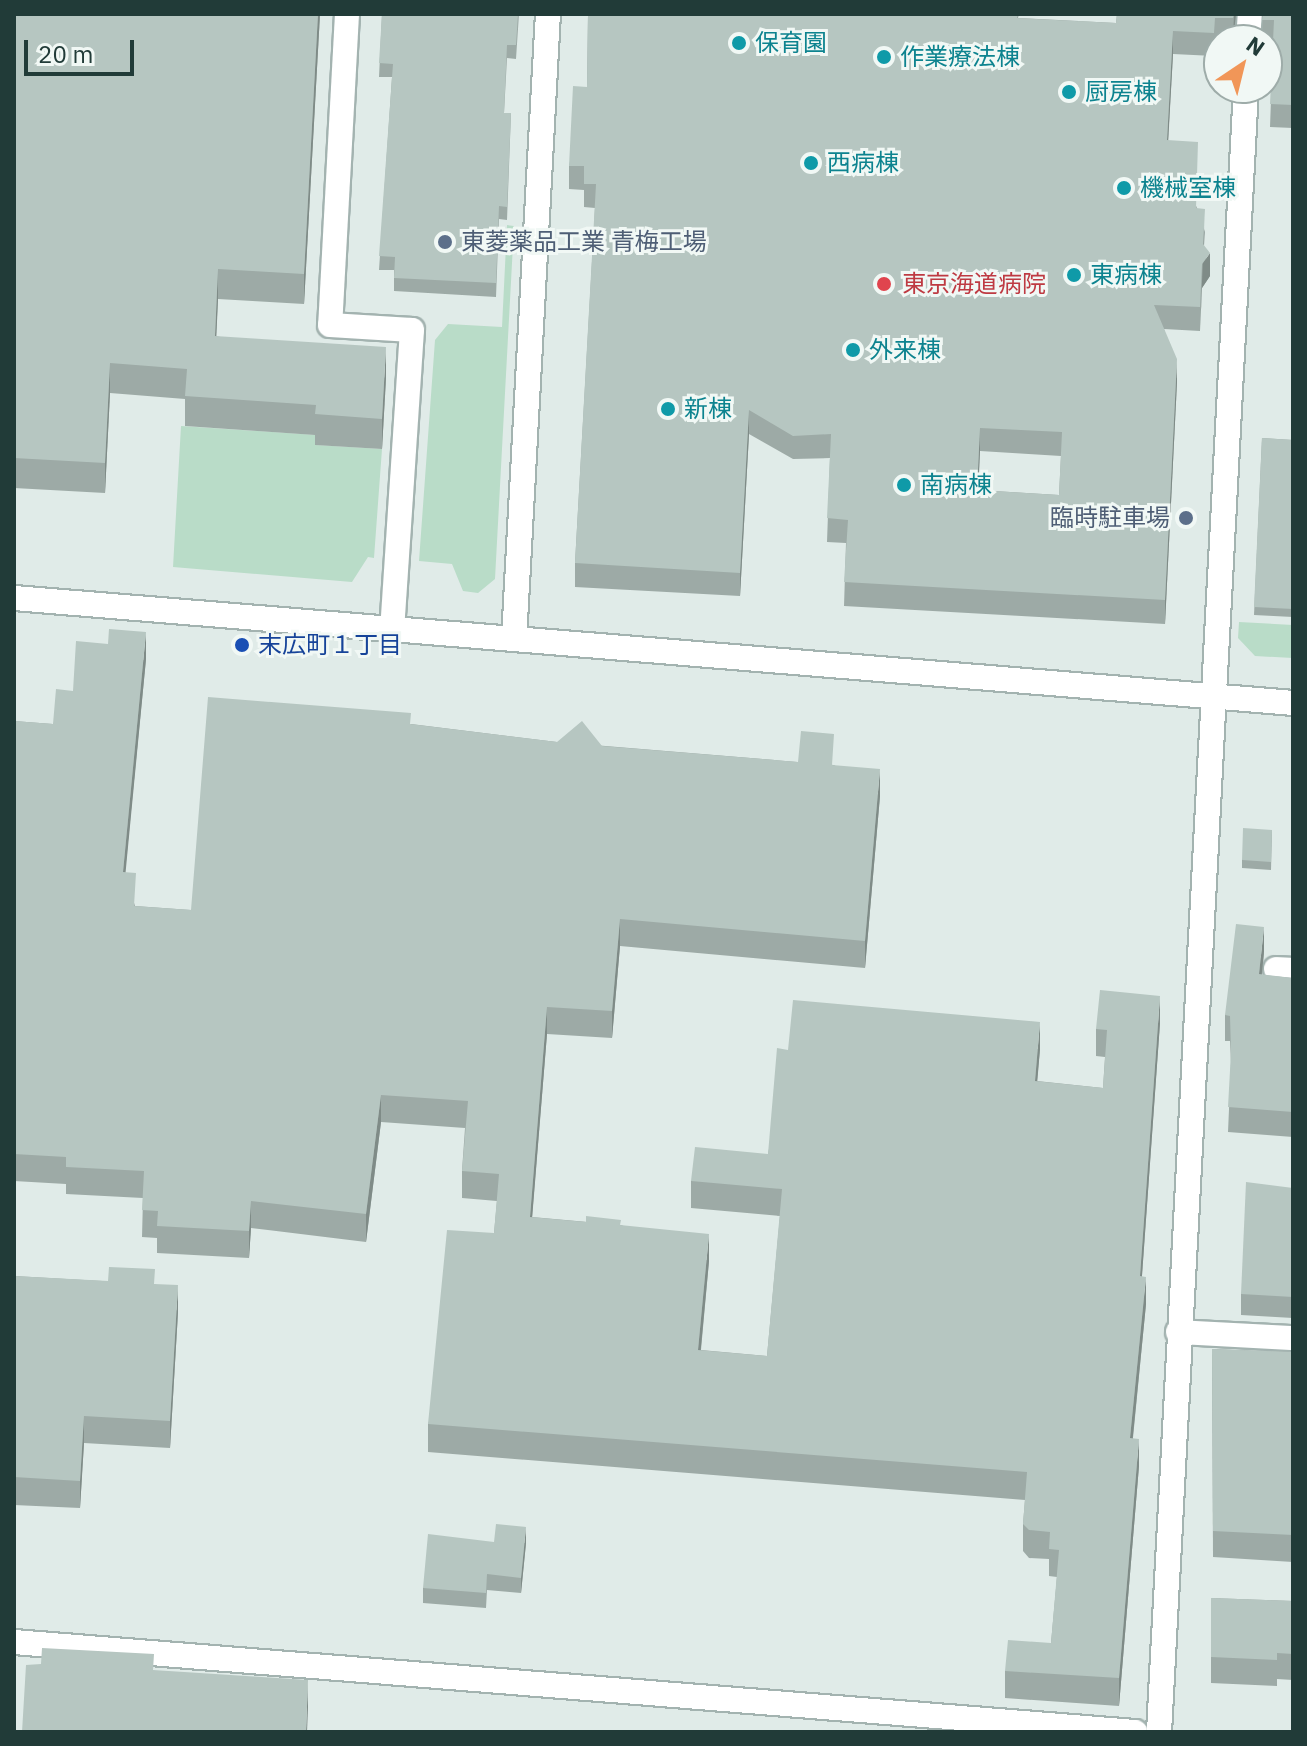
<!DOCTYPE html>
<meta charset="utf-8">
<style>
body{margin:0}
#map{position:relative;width:1307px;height:1746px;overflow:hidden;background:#e0ebe8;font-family:"IBM Plex Sans","Noto Sans JP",sans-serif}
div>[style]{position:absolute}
.green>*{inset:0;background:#b9dcc8}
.roads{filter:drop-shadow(2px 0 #a3b3b0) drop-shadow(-2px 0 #a3b3b0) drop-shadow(0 2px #a3b3b0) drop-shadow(0 -2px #a3b3b0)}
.minor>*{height:24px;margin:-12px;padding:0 12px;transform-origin:12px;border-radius:12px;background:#fff}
.wall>*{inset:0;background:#9daaa6}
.shaded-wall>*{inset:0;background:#7f8b87}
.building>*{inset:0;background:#b6c6c1}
.dots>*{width:22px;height:22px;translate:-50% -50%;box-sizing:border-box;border:4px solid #f1f8f5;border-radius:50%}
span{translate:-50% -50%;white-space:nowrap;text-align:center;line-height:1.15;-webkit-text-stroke:6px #f1f8f5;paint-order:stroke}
.culture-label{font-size:24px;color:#0d838f}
.left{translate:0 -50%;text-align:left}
.service-label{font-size:24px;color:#4e5e75}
.right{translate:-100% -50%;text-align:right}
.health-label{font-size:24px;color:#be3a42}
.transit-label{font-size:24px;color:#164399}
.frame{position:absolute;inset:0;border:16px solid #213b38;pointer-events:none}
.north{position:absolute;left:1203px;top:24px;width:80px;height:80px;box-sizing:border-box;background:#f1f8f5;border:2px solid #9eaca9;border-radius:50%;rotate:35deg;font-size:22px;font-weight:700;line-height:32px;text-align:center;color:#213b38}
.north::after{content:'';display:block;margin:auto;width:28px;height:36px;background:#f19658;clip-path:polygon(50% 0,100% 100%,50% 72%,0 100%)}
.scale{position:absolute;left:24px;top:40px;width:110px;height:36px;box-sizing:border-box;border:4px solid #213b38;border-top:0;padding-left:10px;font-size:24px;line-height:28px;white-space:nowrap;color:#213b38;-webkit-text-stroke:6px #f1f8f5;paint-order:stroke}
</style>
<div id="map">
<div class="green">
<div style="clip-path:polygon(507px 225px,514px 226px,495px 579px,478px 593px,463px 591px,452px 564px,419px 561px,435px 340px,448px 324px,502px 327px)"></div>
<div style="clip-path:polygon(181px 426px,316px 435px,316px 445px,382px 449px,374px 558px,368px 557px,352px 582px,173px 567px)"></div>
<div style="clip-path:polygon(1239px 622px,1293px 625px,1293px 658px,1255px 656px,1238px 638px)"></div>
</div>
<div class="roads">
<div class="minor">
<div style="left:347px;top:14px;width:311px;rotate:93.1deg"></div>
<div style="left:330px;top:325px;width:82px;rotate:3.5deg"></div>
<div style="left:412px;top:330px;width:301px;rotate:93.8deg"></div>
<div style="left:1248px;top:40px;width:26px;rotate:-86deg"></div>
<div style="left:14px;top:598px;width:1283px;rotate:4.69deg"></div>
<div style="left:514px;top:639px;width:626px;rotate:-86.89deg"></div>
<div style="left:1276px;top:969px;width:17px;rotate:3deg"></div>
<div style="left:1178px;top:1332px;width:115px;rotate:3deg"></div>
<div style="left:14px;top:1642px;width:1125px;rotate:4.59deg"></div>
<div style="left:1159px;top:1732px;width:1646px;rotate:-86.97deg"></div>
</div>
</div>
<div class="wall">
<div style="clip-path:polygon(14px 14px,320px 14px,304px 304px,218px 299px,216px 336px,386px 378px,382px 449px,315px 445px,315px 435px,185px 426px,185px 399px,110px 393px,105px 493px,14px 488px)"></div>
<div style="clip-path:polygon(382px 14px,519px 14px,516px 59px,507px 58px,504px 113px,511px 113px,507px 220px,499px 219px,496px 297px,394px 291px,394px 270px,379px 270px,392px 77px,379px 77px)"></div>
<div style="clip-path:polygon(evenodd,588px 14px,1019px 14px,1018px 18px,1116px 23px,1117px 14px,1236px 14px,1234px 40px,1215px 41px,1214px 56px,1173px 54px,1168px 140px,1197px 208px,1205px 232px,1204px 246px,1210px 276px,1202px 288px,1200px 331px,1164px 329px,1177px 382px,1165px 624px,844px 606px,846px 543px,827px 542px,830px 458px,793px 459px,749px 434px,740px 596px,575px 587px,575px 563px,595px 208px,584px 207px,584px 190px,569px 189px,569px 166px,587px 87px,588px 14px,980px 451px,1061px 456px,1059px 495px,978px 490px,980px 451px)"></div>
<div style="clip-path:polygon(1263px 14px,1293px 14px,1293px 128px,1270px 127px,1273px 44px,1267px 43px,1267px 40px,1262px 40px)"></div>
<div style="clip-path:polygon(1262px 438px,1293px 440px,1293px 617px,1254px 615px)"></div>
<div style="clip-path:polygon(146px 659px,125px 872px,135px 906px,191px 910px,411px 724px,557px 742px,834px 765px,880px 796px,865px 968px,620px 946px,612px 1038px,547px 1034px,532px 1217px,621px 1225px,709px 1261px,701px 1350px,767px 1356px,780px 1216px,691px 1208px,691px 1181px,768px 1154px,788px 1050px,1040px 1049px,1037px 1081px,1103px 1088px,1105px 1057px,1096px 1056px,1096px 1029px,1160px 1023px,1142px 1276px,1146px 1304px,1133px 1438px,1139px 1466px,1119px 1706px,1005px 1698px,1005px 1671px,1051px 1643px,1057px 1577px,1049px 1576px,1049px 1559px,1029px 1558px,1023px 1551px,1023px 1524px,1025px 1500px,428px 1452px,428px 1424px,494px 1233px,497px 1201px,462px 1198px,462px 1171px,465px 1128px,381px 1122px,366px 1242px,251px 1228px,249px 1258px,157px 1253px,157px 1238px,142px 1237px,143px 1198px,66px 1194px,66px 1184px,14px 1181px,14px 721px,53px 724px,73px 691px)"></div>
<div style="clip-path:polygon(1272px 830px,1271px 870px,1242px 868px,1242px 860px)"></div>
<div style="clip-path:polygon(1264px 952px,1262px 975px,1293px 978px,1293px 1137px,1228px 1132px,1231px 1063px,1230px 1041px,1225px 1041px,1225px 1015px)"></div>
<div style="clip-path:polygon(1293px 1188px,1293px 1318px,1241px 1315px,1241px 1294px)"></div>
<div style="clip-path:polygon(14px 1276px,155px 1284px,178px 1312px,170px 1448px,84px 1443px,80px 1508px,14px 1505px)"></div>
<div style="clip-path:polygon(1212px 1349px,1293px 1352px,1293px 1562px,1213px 1557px)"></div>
<div style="clip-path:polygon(494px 1542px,526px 1543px,521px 1593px,487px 1590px,486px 1608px,423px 1603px,423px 1588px)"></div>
<div style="clip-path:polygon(1211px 1598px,1293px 1601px,1293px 1680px,1277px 1679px,1277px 1686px,1211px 1683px)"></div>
</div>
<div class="shaded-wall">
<div style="clip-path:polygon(318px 14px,320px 14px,304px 304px,304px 274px)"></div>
<div style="clip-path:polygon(1234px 14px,1236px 14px,1233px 40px)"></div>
<div style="clip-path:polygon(1173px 31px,1173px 54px,1167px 163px,1167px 140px)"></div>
<div style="clip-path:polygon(1205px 209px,1203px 263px,1210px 253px,1210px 276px,1202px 288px,1200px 331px)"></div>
<div style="clip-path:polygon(218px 269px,218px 299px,215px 367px,215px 336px)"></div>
<div style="clip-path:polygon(386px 347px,386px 378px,382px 449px,382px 419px)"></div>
<div style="clip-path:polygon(1177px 359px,1177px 382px,1165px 624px,1165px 600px)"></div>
<div style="clip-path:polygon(110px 363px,110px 393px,105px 493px,105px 463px)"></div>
<div style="clip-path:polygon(749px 410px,749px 434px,740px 596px,740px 573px)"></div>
<div style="clip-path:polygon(980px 428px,980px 451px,977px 514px,977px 490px)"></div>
<div style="clip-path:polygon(146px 632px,146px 659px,123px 899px,123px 872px)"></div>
<div style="clip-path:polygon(880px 769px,880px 796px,865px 968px,865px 941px)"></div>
<div style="clip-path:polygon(620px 919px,620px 946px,612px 1038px,612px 1011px)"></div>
<div style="clip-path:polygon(1264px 927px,1264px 952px,1259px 1000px,1259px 974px)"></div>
<div style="clip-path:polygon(1160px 996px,1160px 1023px,1140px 1303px,1140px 1276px)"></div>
<div style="clip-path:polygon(547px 1007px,547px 1034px,530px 1244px,530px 1217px)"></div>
<div style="clip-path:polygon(1040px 1022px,1040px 1049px,1035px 1108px,1035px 1081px)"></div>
<div style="clip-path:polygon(381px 1095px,381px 1122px,366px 1242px,366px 1214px)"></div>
<div style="clip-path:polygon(251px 1201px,251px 1228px,249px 1258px,249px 1231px)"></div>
<div style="clip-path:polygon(709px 1234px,709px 1261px,698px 1378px,698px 1350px)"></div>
<div style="clip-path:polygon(1146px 1277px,1146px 1304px,1130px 1465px,1130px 1438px)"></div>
<div style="clip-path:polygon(178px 1285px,178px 1312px,170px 1448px,170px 1421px)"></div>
<div style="clip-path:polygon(84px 1416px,84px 1443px,80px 1508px,80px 1481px)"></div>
<div style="clip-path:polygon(1139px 1439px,1139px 1466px,1119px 1706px,1119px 1678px)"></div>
<div style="clip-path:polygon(526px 1527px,526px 1543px,521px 1593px,521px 1578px)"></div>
<div style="clip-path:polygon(308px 1680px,308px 1708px,307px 1732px,306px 1732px)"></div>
</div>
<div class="building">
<div style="clip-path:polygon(14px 14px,318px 14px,304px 274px,218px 269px,215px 336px,386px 347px,382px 419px,315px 414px,316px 405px,185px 396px,187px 369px,110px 363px,105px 463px,14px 458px)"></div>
<div style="clip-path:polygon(382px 14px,518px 14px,516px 45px,507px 45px,504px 113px,511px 113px,507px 207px,499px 206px,496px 283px,394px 278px,395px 257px,379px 256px,393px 64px,379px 63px)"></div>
<div style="clip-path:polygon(evenodd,588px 14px,1018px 14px,1017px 18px,1116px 23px,1117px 14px,1234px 14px,1233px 18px,1215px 18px,1214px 33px,1173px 31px,1167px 140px,1198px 142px,1196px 208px,1205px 209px,1203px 244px,1210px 253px,1202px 264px,1200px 307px,1154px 305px,1177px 359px,1165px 600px,844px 582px,848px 520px,827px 518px,831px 434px,793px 436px,749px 410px,740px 573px,575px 563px,596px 184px,584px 184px,584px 166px,569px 166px,573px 86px,587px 87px,588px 14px,980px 428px,1062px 432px,1059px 495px,977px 490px,980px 428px)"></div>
<div style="clip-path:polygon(1263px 14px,1293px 14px,1293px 105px,1270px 104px,1274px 20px,1262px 20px)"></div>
<div style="clip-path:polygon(1262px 438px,1293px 440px,1293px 609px,1254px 607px)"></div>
<div style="clip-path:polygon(109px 629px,146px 632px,123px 872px,136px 873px,134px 906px,191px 910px,208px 697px,411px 713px,410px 724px,557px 742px,582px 721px,602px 746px,798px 762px,801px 731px,834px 734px,832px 765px,880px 769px,865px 941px,620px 919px,612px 1011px,547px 1007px,530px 1217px,586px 1222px,586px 1216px,621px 1220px,620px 1225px,709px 1234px,698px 1350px,767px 1356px,782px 1189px,691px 1181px,695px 1147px,768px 1154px,777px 1048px,788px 1050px,793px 1000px,1040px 1022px,1035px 1081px,1103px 1088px,1107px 1030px,1096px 1029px,1100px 990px,1160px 996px,1140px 1276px,1146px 1277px,1130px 1438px,1139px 1439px,1119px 1678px,1005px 1671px,1008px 1640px,1051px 1643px,1059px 1550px,1049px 1549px,1050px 1532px,1029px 1530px,1023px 1524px,1027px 1472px,428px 1424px,447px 1230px,494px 1233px,499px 1174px,462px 1171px,468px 1101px,381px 1095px,366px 1214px,251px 1201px,249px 1231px,157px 1226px,158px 1211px,142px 1210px,144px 1171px,66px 1167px,66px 1157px,14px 1154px,14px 721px,53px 724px,56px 689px,73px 691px,76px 641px,108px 644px)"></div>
<div style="clip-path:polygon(1243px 828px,1272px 830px,1271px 862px,1242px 860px)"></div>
<div style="clip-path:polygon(1236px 924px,1264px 927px,1259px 974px,1293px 978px,1293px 1112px,1228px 1107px,1231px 1052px,1230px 1016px,1225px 1015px)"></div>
<div style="clip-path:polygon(1246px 1182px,1293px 1188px,1293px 1297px,1241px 1294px)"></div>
<div style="clip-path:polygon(109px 1267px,155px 1269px,154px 1284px,178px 1285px,170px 1421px,84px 1416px,80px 1481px,14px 1477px,14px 1276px,108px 1281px)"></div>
<div style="clip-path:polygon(1212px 1349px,1293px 1352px,1293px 1535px,1213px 1531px)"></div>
<div style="clip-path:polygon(496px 1524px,526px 1527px,521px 1578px,487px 1574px,486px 1593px,423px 1588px,428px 1534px,494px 1542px)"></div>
<div style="clip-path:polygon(1211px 1598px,1293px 1601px,1293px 1654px,1277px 1653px,1277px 1660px,1211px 1657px)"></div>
<div style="clip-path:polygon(42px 1648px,154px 1654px,153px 1670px,308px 1680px,306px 1732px,22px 1732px,26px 1665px,41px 1664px)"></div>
</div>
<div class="dots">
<div style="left:739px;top:43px;background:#0f9aa8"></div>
<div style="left:884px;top:57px;background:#0f9aa8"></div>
<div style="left:1069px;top:92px;background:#0f9aa8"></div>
<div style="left:811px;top:163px;background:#0f9aa8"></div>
<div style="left:1124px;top:188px;background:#0f9aa8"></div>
<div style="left:445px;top:242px;background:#5c6f8a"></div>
<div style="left:1074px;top:275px;background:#0f9aa8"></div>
<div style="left:884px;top:284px;background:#e0444e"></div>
<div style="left:853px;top:350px;background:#0f9aa8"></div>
<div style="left:668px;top:409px;background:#0f9aa8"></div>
<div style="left:904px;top:485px;background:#0f9aa8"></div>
<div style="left:1186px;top:518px;background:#5c6f8a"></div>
<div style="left:242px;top:645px;background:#1a4fb4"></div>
</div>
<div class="culture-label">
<span class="left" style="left:755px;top:43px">保育園</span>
<span class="left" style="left:900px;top:57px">作業療法棟</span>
<span class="left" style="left:1085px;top:92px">厨房棟</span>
<span class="left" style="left:827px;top:163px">西病棟</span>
<span class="left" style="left:1140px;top:188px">機械室棟</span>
<span class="left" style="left:1090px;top:275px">東病棟</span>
<span class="left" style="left:869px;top:350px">外来棟</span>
<span class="left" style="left:684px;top:409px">新棟</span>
<span class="left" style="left:920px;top:485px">南病棟</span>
</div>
<div class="service-label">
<span class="left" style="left:461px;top:242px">東菱薬品工業 青梅工場</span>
<span class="right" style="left:1170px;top:518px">臨時駐車場</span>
</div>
<div class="health-label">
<span class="left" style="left:902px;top:284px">東京海道病院</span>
</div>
<div class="transit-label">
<span class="left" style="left:258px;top:645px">末広町１丁目</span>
</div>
<div class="frame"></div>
<div class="north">N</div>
<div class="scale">20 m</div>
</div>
